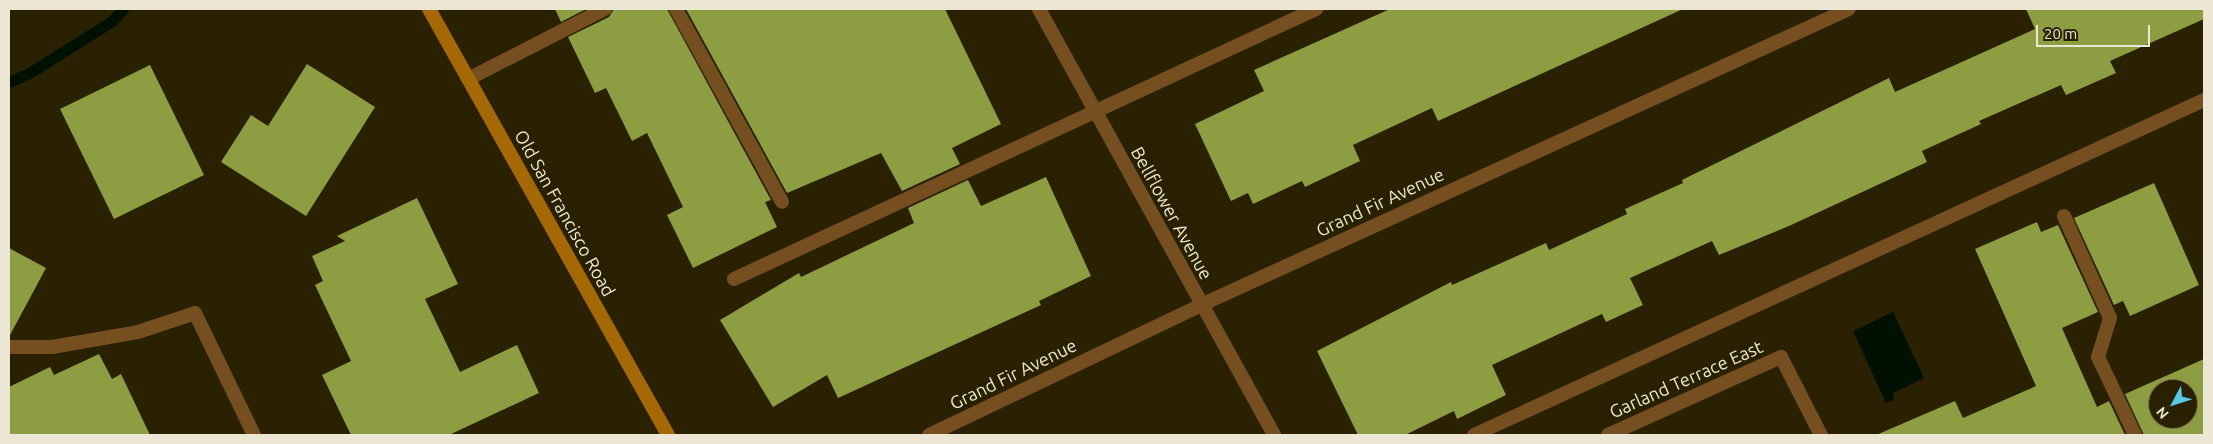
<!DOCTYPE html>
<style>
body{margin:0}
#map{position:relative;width:2213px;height:444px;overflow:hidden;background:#292101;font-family:Ubuntu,sans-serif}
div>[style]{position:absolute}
.water>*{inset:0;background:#001001}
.stream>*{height:11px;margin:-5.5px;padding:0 5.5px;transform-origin:5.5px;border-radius:5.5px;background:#001001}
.building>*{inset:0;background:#8d9d41}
.service>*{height:14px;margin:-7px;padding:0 7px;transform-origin:7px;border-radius:7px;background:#754f20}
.minor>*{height:14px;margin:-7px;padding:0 7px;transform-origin:7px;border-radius:7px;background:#754f20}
.secondary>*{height:14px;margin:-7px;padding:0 7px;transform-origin:7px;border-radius:7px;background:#a56807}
span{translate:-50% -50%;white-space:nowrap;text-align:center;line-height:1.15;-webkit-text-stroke:5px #292101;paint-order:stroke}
.street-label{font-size:18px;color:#ece7d5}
.frame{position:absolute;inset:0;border:10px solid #ece7d5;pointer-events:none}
.north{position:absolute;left:2148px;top:379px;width:50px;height:50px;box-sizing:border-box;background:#292101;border:1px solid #777056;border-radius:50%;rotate:230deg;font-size:14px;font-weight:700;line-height:20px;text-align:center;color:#ece7d5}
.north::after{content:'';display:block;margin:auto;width:18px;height:22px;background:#59c8e4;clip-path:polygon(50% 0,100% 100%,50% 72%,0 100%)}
.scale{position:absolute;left:2036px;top:25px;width:114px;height:22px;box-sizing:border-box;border:2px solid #ece7d5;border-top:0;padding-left:6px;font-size:15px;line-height:18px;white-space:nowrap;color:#ece7d5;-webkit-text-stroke:4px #292101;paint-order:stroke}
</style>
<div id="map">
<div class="water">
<div style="clip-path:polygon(1893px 312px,1924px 378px,1893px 393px,1894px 400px,1886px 403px,1853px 331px)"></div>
</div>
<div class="stream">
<div style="left:9px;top:82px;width:24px;rotate:-24deg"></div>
<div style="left:31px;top:72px;width:96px;rotate:-32.2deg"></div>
<div style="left:112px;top:21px;width:16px;rotate:-47deg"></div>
</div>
<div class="building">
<div style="clip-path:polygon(555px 9px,586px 9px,561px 22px)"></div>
<div style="clip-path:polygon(614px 9px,667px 9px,771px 200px,765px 202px,777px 227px,693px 268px,667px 215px,683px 207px,647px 133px,632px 141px,606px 88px,595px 93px,568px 37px,609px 17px)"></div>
<div style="clip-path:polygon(686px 9px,945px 9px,1001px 124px,952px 148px,960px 164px,902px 191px,881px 153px,787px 193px)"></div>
<div style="clip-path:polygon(1390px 9px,1683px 9px,1438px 121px,1432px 108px,1353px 145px,1360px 161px,1305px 187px,1302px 181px,1253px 204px,1248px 193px,1231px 201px,1195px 124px,1264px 91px,1254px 70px)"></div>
<div style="clip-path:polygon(2026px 9px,2204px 9px,2204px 19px,2110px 61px,2116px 73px,2066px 95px,2061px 85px,1979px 121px,1981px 124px,1922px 151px,1927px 162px,1789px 226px,1719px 255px,1712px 241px,1630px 278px,1643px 305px,1606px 322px,1602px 314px,1492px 365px,1506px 395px,1457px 419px,1454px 411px,1405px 435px,1358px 435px,1317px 351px,1451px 282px,1452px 285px,1546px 243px,1549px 250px,1627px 214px,1625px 209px,1683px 183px,1682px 180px,1889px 78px,1895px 92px,2035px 29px)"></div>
<div style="clip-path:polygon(307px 64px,375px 107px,306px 216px,221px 162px,251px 115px,268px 126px)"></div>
<div style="clip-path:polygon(150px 65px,204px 175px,114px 219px,60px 109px)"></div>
<div style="clip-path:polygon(1046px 177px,1091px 276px,1039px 301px,1041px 305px,838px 398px,827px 375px,773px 407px,720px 320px,799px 273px,801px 277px,914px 223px,908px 208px,968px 180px,981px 206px)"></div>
<div style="clip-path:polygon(2154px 183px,2199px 285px,2130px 316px,2123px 301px,2114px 305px,2074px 218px)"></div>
<div style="clip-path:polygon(417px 198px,458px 284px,425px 299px,460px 372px,517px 345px,539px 393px,449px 435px,351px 435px,322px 375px,351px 361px,315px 285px,323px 281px,312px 256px,345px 241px,337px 236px)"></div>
<div style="clip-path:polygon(2037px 222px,2041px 232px,2058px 225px,2098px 312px,2062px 328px,2097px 407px,2109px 401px,2125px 435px,1876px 435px,1955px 401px,1963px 418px,2036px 386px,1975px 249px)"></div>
<div style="clip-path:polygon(9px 248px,46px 268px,9px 337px)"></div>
<div style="clip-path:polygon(99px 354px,112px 379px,121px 374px,150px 435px,9px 435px,9px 387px,50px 367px,54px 375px)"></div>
<div style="clip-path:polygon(evenodd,2204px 359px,2204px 435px,2144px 435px,2125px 394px,2204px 359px,2158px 389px,2188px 389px,2188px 419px,2158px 419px,2158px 389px)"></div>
</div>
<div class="service">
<div style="left:676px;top:9px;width:220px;rotate:61.2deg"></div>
<div style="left:468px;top:79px;width:154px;rotate:-27.1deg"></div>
<div style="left:2064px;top:216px;width:112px;rotate:65.7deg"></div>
<div style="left:2110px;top:318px;width:41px;rotate:107.1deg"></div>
<div style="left:2098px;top:357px;width:86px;rotate:64.6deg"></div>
<div style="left:734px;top:279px;width:642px;rotate:-24.89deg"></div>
<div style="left:9px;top:347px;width:43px"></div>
<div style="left:52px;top:347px;width:87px;rotate:-9.9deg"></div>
<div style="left:138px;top:332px;width:60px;rotate:-18.4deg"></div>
<div style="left:1474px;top:435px;width:803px;rotate:-24.65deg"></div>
</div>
<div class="minor">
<div style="left:1039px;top:9px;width:487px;rotate:61.1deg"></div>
<div style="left:195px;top:313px;width:136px;rotate:64.2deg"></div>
<div style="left:929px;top:435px;width:301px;rotate:-25.5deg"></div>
<div style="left:1201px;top:305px;width:712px;rotate:-24.55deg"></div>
<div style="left:1608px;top:435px;width:190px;rotate:-24.3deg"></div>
<div style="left:1781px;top:357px;width:88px;rotate:62.9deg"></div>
</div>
<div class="secondary">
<div style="left:429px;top:9px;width:488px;rotate:60.7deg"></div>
</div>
<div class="street-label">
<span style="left:1380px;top:202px;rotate:-25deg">Grand Fir Avenue</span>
<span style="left:565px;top:213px;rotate:61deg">Old San Francisco Road</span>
<span style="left:1172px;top:213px;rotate:61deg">Bellflower Avenue</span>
<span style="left:1013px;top:374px;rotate:-26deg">Grand Fir Avenue</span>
<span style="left:1686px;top:379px;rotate:-24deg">Garland Terrace East</span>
</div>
<div class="frame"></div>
<div class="north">N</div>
<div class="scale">20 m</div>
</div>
